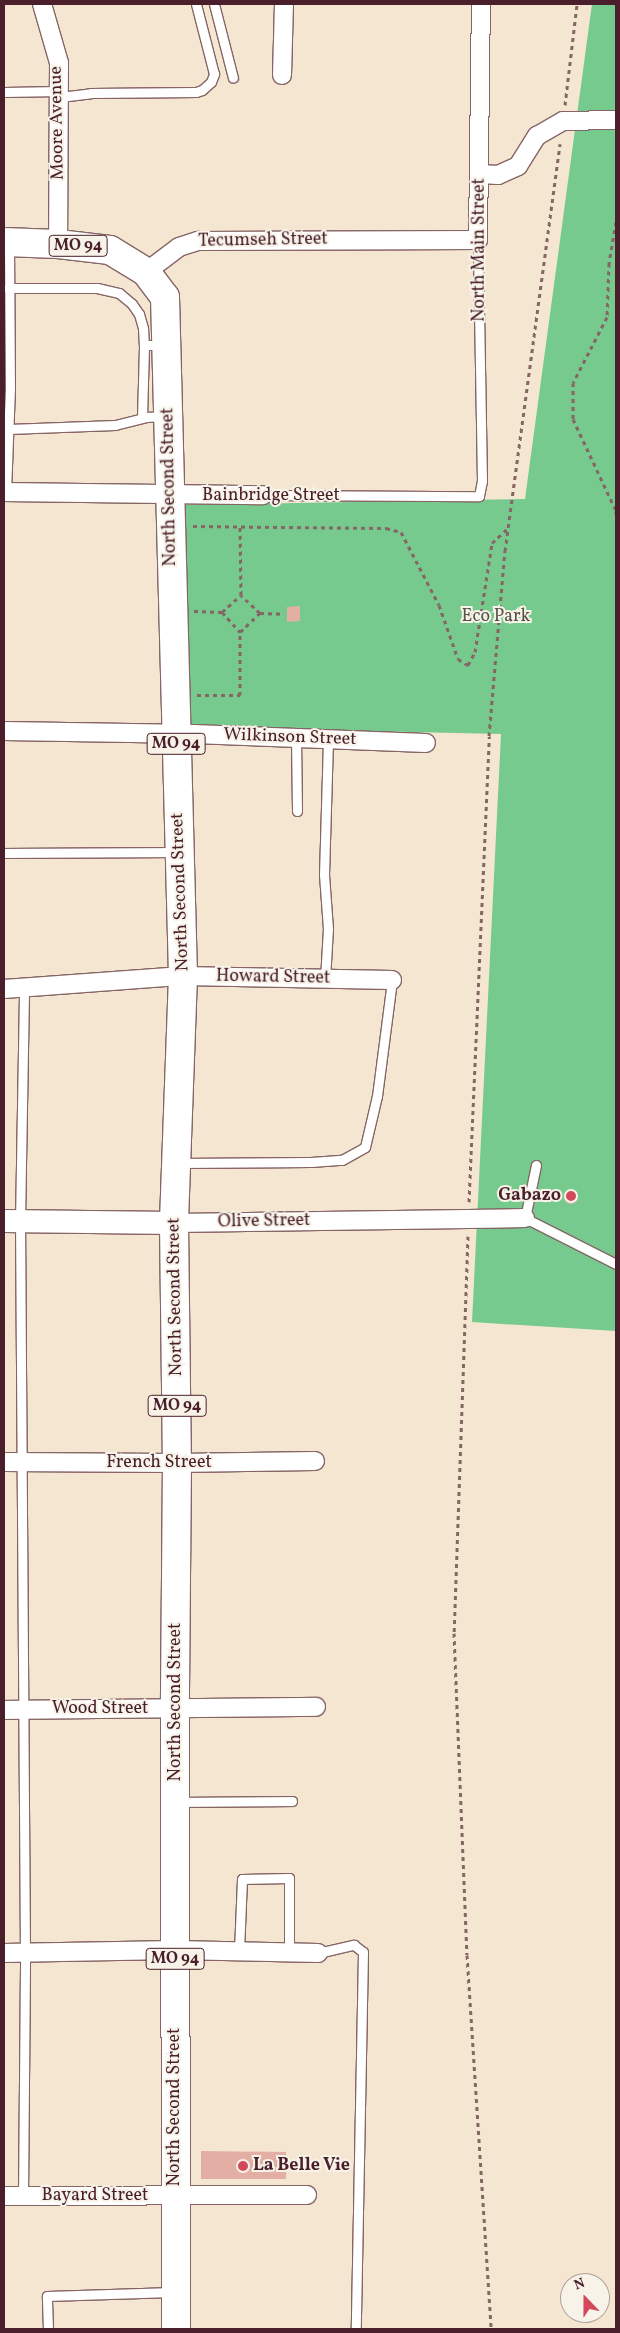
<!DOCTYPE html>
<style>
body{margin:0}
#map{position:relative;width:620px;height:2333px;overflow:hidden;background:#f4e6d1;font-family:Vollkorn,serif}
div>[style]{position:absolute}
.green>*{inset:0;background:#76ca8e}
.building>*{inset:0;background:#e3afa5}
.round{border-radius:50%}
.path>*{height:3px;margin-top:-1.5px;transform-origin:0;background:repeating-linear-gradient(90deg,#866565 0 4px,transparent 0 8px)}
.roads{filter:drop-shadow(1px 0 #866565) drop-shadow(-1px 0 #866565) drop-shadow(0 1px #866565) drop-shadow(0 -1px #866565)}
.service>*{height:9px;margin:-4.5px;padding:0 4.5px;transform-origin:4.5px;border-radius:4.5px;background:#fff}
.minor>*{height:18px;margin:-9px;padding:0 9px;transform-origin:9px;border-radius:9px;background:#fff}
.tertiary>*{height:22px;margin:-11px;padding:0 11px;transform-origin:11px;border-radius:11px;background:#fff}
.primary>*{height:28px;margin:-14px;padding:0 14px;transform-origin:14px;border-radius:14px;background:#fff}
.dots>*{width:14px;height:14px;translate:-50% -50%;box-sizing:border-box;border:2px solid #f7f3e8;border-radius:50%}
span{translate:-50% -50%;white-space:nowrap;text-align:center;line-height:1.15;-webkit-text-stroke:4px #f7f3e8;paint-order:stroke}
.shield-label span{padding:1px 4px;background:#f7f3e8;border:1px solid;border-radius:4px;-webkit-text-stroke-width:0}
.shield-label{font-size:16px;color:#4a1f2b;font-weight:700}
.street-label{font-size:18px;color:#4a1f2b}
.park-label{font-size:18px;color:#575249}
.poi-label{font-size:18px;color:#4a1f2b;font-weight:700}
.right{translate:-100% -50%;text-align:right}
.left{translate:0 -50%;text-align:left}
.frame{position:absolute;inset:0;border:5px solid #4a1f2b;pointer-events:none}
.north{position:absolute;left:560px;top:2273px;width:50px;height:50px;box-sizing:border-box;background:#f7f3e8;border:1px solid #b29e9c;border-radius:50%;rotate:338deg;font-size:14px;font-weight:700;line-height:20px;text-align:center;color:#4a1f2b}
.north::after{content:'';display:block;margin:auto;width:18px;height:22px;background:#d1495b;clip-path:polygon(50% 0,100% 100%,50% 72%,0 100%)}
</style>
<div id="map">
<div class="green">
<div style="clip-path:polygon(592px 4px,616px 4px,616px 1331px,472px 1322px,501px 734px,184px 727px,182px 505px,525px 499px)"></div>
</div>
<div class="building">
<div style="clip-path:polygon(300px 606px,300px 621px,287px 622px,287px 607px)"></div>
<div class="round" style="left:564px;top:1190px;width:14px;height:14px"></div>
<div style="clip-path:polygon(201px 2151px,286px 2152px,286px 2179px,201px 2179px)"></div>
</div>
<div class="path">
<div style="left:565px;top:105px;width:102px;rotate:-83.2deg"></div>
<div style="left:616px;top:222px;width:42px;rotate:99.7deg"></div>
<div style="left:609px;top:263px;width:54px;rotate:92.1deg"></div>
<div style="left:607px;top:317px;width:74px;rotate:117.3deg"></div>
<div style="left:573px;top:383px;width:36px;rotate:90deg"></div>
<div style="left:573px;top:419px;width:102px;rotate:64.9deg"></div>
<div style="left:616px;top:511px;width:7px;rotate:90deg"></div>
<div style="left:193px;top:526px;width:193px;rotate:0.6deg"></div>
<div style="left:386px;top:528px;width:16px;rotate:15deg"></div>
<div style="left:401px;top:532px;width:82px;rotate:62.5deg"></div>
<div style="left:439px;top:605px;width:57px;rotate:70.6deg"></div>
<div style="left:458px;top:659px;width:12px;rotate:31deg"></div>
<div style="left:468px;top:665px;width:15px;rotate:-62deg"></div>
<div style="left:475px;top:652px;width:110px;rotate:-81.1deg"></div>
<div style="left:492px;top:543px;width:21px;rotate:-43deg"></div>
<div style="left:194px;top:611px;width:28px;rotate:2deg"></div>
<div style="left:222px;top:612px;width:25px;rotate:-42deg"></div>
<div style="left:222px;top:612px;width:27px;rotate:48deg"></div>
<div style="left:260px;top:613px;width:24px;rotate:2deg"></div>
<div style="left:197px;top:695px;width:43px"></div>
<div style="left:240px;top:695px;width:63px;rotate:-90deg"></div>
<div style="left:240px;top:632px;width:28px;rotate:-44deg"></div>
<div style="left:260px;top:613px;width:26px;rotate:-137deg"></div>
<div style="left:241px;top:595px;width:68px;rotate:-90.8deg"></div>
<div style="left:469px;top:1202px;width:466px;rotate:-87.5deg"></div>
<div style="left:489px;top:736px;width:186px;rotate:-85.1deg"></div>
<div style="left:505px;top:551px;width:411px;rotate:-82.3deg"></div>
<div style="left:468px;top:1236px;width:397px;rotate:92deg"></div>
<div style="left:454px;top:1633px;width:322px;rotate:87.7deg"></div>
<div style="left:467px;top:1955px;width:375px;rotate:86.3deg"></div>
</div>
<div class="roads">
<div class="service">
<div style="left:214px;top:4px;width:76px;rotate:75.6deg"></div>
<div style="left:4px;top:92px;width:56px;rotate:-1deg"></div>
<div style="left:60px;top:97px;width:31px;rotate:-7deg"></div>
<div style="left:91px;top:93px;width:105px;rotate:-0.5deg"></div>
<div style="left:196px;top:92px;width:6px;rotate:-18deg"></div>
<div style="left:202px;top:90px;width:12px;rotate:-42deg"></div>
<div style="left:211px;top:82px;width:9px;rotate:-69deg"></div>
<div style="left:214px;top:74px;width:72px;rotate:-104.4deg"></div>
<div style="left:8px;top:288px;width:89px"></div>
<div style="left:97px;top:288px;width:23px;rotate:13deg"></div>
<div style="left:119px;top:293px;width:17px;rotate:40deg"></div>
<div style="left:132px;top:304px;width:12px;rotate:55deg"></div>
<div style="left:139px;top:314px;width:15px;rotate:74deg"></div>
<div style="left:143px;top:328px;width:17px;rotate:87deg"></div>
<div style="left:142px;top:418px;width:73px;rotate:-88.4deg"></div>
<div style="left:144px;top:345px;width:19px"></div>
<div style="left:8px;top:429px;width:107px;rotate:-2.1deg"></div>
<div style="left:115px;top:425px;width:32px;rotate:-14deg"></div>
<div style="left:146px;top:417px;width:18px;rotate:-3deg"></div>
<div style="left:6px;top:492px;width:103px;rotate:-87.8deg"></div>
<div style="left:10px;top:389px;width:144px;rotate:-90.4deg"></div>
<div style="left:263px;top:495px;width:216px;rotate:0.3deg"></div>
<div style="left:479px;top:496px;width:15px;rotate:-79deg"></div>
<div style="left:482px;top:481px;width:241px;rotate:-91deg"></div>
<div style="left:296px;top:738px;width:73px;rotate:89.2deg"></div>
<div style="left:4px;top:853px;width:173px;rotate:-0.3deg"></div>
<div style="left:325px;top:979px;width:50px;rotate:-86.6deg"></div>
<div style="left:328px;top:929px;width:54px;rotate:-94.2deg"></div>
<div style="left:324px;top:875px;width:136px;rotate:-88.3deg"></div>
<div style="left:179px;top:1163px;width:132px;rotate:-0.4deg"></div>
<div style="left:311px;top:1162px;width:31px;rotate:-4deg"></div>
<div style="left:342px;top:1160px;width:26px;rotate:-29deg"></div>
<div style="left:365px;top:1147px;width:52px;rotate:-76.8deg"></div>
<div style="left:377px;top:1096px;width:117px;rotate:-82.6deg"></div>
<div style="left:536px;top:1165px;width:54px;rotate:101.7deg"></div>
<div style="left:525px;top:1218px;width:102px;rotate:26.8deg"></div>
<div style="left:178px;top:1802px;width:114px;rotate:-0.5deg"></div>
<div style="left:239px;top:1951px;width:72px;rotate:-87.6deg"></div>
<div style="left:242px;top:1879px;width:47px;rotate:-1.2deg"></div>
<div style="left:289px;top:1878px;width:74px;rotate:90deg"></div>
<div style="left:318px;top:1953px;width:37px;rotate:-13deg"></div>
<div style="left:354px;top:1945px;width:11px;rotate:38deg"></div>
<div style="left:363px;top:1952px;width:377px;rotate:91.1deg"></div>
<div style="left:23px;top:2196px;width:243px;rotate:-89.5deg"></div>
<div style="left:25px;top:1953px;width:731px;rotate:-90.39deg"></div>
<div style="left:20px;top:1222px;width:233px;rotate:-89deg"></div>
<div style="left:48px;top:2329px;width:33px;rotate:-92deg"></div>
<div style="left:47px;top:2296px;width:126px;rotate:-1.8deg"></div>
</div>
<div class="minor">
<div style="left:42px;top:4px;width:61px;rotate:73.9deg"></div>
<div style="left:59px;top:63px;width:181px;rotate:90.3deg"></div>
<div style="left:282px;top:75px;width:71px;rotate:-88.4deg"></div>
<div style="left:480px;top:174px;width:18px;rotate:3deg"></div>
<div style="left:498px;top:175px;width:22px;rotate:-24deg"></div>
<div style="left:518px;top:166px;width:36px;rotate:-58deg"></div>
<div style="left:537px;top:136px;width:30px;rotate:-30deg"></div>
<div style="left:563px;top:121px;width:53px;rotate:-1.1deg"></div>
<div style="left:146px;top:272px;width:41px;rotate:-37.1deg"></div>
<div style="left:179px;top:247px;width:20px;rotate:-18deg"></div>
<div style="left:198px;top:241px;width:280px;rotate:-0.2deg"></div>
<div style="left:478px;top:240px;width:236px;rotate:-89.3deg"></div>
<div style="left:4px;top:492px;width:259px;rotate:0.7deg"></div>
<div style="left:4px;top:731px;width:190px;rotate:0.9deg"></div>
<div style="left:194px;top:734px;width:232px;rotate:2.2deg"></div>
<div style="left:4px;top:989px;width:179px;rotate:-4.2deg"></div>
<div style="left:183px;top:976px;width:209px;rotate:1.1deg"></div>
<div style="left:174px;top:1223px;width:351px;rotate:-0.8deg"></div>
<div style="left:4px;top:1462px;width:173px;rotate:0.3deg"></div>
<div style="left:177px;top:1463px;width:138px;rotate:-0.8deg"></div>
<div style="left:4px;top:1710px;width:312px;rotate:-0.6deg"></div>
<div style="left:4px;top:1953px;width:171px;rotate:-1deg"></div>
<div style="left:175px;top:1950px;width:143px;rotate:1.2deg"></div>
<div style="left:4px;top:2196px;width:303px;rotate:-0.2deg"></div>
</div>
<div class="tertiary">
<div style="left:4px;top:1221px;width:170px;rotate:0.7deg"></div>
</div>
<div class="primary">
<div style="left:4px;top:242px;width:54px;rotate:2.1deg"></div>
<div style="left:58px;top:244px;width:52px;rotate:6.6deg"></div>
<div style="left:110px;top:250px;width:42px;rotate:31.4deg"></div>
<div style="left:146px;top:272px;width:31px;rotate:53deg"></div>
<div style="left:165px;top:297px;width:679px;rotate:88.48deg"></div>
<div style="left:183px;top:976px;width:247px;rotate:92.1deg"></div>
<div style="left:174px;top:1223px;width:240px;rotate:89.3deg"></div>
<div style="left:177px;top:1463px;width:246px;rotate:90.5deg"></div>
<div style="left:175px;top:1709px;width:620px;rotate:89.91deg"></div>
</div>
</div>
<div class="dots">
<div style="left:571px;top:1196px;background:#d1495b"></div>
<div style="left:243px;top:2166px;background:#d1495b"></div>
</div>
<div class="shield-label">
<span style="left:78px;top:246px">MO 94</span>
<span style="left:176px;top:744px">MO 94</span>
<span style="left:177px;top:1406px">MO 94</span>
<span style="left:175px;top:1959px">MO 94</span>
</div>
<div class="street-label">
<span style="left:58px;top:123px;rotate:-91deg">Moore Avenue</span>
<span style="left:263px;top:241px;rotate:-1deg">Tecumseh Street</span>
<span style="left:480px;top:250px;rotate:-90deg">North Main Street</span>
<span style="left:170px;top:487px;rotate:-91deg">North Second Street</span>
<span style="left:271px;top:496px">Bainbridge Street</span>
<span style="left:290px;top:738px;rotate:2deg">Wilkinson Street</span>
<span style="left:181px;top:892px;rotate:-92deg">North Second Street</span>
<span style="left:273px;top:978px;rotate:1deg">Howard Street</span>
<span style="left:264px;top:1222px;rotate:-1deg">Olive Street</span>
<span style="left:176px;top:1297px;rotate:-91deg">North Second Street</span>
<span style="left:159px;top:1463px">French Street</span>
<span style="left:176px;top:1702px;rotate:-90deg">North Second Street</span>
<span style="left:100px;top:1709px">Wood Street</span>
<span style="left:175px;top:2107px;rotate:-90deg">North Second Street</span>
<span style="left:95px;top:2196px">Bayard Street</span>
</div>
<div class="park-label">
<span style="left:496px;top:617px">Eco Park</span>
</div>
<div class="poi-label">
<span class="right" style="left:561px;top:1196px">Gabazo</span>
<span class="left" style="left:253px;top:2166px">La Belle Vie</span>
</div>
<div class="frame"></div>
<div class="north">N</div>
</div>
